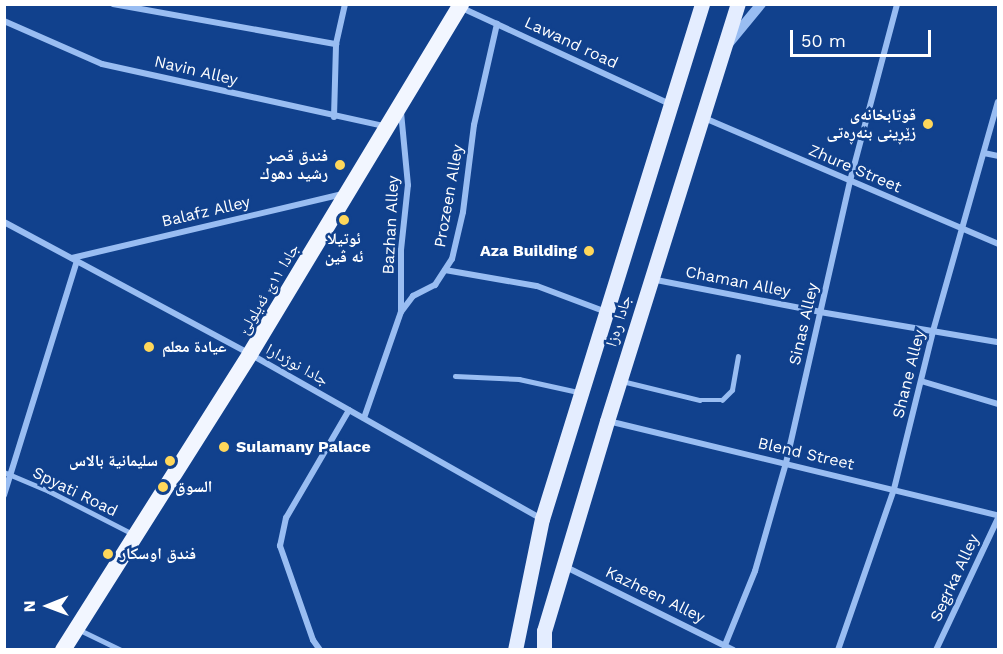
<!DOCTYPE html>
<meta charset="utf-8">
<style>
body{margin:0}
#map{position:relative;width:1003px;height:654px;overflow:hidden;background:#11418d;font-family:"Work Sans","Noto Naskh Arabic",sans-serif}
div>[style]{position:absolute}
.service>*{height:4.5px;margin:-2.25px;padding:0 2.25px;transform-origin:2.25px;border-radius:2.25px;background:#99bdf2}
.minor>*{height:6px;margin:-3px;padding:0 3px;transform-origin:3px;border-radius:3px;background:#99bdf2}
.tertiary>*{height:10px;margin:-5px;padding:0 5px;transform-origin:5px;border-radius:5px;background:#99bdf2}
.primary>*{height:15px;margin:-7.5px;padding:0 7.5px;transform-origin:7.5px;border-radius:7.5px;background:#e4edff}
.trunk>*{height:16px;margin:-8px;padding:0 8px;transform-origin:8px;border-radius:8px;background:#f2f6ff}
.dots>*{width:16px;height:16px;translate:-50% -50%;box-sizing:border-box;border:3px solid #11418d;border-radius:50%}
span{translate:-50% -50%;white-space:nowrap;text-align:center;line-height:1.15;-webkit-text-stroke:5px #11418d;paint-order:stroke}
.street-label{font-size:16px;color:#fff}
.poi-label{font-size:16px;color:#fff;font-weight:700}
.right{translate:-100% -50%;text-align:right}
.left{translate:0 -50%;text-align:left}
.frame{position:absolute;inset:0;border:6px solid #fff;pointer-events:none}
.north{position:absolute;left:18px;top:576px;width:60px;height:60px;-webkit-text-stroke:4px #11418d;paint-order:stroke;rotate:269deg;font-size:16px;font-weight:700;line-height:24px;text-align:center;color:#fff}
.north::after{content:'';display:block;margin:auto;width:21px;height:27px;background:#fff;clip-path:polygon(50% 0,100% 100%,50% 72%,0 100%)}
.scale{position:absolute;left:790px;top:30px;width:141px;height:27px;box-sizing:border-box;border:3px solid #fff;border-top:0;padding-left:8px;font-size:18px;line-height:21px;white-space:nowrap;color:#fff;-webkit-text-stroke:4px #11418d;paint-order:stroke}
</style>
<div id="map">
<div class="service">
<div style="left:455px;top:376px;width:64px;rotate:2.7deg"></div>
<div style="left:519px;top:379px;width:60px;rotate:12.4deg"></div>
<div style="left:622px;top:381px;width:80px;rotate:13.7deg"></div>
<div style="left:700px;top:400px;width:22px"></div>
<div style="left:722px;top:400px;width:14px;rotate:-45deg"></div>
<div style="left:732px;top:390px;width:34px;rotate:-80deg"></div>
<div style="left:4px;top:472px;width:49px;rotate:22.9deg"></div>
<div style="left:49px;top:491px;width:92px;rotate:27.1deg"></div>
<div style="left:80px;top:630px;width:46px;rotate:26deg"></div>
</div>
<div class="minor">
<div style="left:113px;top:4px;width:227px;rotate:10.2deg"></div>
<div style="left:462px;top:8px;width:229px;rotate:24.8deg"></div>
<div style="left:4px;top:21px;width:107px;rotate:23.7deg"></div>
<div style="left:102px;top:64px;width:289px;rotate:12.4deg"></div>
<div style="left:334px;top:117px;width:73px;rotate:-88.4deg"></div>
<div style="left:336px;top:44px;width:41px;rotate:-77.3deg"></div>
<div style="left:702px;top:117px;width:322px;rotate:23.2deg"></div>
<div style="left:984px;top:153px;width:14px;rotate:12deg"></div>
<div style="left:4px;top:222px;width:279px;rotate:28.2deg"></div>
<div style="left:250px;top:354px;width:335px;rotate:29.5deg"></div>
<div style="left:72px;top:258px;width:277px;rotate:-13.3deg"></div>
<div style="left:445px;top:270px;width:93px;rotate:9.9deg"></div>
<div style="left:537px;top:286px;width:74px;rotate:20.6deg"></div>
<div style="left:651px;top:279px;width:172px;rotate:11deg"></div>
<div style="left:820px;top:312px;width:181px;rotate:9.6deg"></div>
<div style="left:401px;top:311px;width:61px;rotate:-90deg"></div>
<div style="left:401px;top:250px;width:65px;rotate:-83.9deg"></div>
<div style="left:408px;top:185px;width:73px;rotate:-95.5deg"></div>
<div style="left:921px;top:381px;width:80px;rotate:16.6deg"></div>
<div style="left:364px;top:418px;width:112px;rotate:-70.8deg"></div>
<div style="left:401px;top:312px;width:20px;rotate:-53deg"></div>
<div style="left:413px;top:296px;width:25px;rotate:-27deg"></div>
<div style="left:435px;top:285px;width:31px;rotate:-57deg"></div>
<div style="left:452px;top:259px;width:48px;rotate:-76.8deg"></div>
<div style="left:463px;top:212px;width:88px;rotate:-82.8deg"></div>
<div style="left:474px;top:125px;width:104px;rotate:-77.2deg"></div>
<div style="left:608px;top:421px;width:401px;rotate:13.6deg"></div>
<div style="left:4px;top:495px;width:245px;rotate:-72.7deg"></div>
<div style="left:564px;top:566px;width:189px;rotate:26.4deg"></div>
<div style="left:725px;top:645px;width:80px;rotate:-67.9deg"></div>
<div style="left:755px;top:571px;width:112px;rotate:-74deg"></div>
<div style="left:786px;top:463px;width:289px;rotate:-77.2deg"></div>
<div style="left:850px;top:181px;width:183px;rotate:-75.1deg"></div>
<div style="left:320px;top:650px;width:12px;rotate:-125deg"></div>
<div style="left:313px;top:640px;width:100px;rotate:-109.3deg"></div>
<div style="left:280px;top:546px;width:29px;rotate:-78deg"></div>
<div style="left:286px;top:518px;width:125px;rotate:-59.7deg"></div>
<div style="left:838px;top:650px;width:170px;rotate:-70.8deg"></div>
<div style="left:894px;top:489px;width:163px;rotate:-76.1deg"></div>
<div style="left:933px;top:331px;width:238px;rotate:-74.2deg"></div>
<div style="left:936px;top:650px;width:146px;rotate:-64.8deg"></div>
</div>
<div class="tertiary">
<div style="left:728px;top:44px;width:52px;rotate:-50.5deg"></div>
</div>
<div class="primary">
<div style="left:515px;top:650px;width:134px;rotate:-78.4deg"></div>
<div style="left:542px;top:519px;width:539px;rotate:-72.74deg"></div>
<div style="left:544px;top:650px;width:19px;rotate:-90deg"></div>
<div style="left:544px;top:631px;width:219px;rotate:-73.3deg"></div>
<div style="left:607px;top:421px;width:437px;rotate:-72.6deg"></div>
</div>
<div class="trunk">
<div style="left:63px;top:650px;width:350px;rotate:-57.7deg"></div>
<div style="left:250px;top:354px;width:409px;rotate:-58.9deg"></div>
</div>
<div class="dots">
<div style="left:928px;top:124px;background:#ffd75a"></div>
<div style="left:340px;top:165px;background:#ffd75a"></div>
<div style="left:344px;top:220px;background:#ffd75a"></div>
<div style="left:589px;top:251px;background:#ffd75a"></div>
<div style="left:149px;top:347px;background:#ffd75a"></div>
<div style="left:224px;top:447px;background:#ffd75a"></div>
<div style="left:170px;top:461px;background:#ffd75a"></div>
<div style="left:163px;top:487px;background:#ffd75a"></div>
<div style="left:108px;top:554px;background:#ffd75a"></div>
</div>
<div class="street-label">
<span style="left:571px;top:43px;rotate:25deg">Lawand road</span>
<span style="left:196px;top:71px;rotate:13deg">Navin Alley</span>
<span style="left:855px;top:169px;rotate:23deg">Zhure Street</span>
<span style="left:449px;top:196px;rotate:-80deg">Prozeen Alley</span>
<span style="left:206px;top:212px;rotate:-13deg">Balafz Alley</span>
<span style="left:391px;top:225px;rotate:-87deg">Bazhan Alley</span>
<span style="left:738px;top:282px;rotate:11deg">Chaman Alley</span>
<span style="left:269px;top:289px;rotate:-59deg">جادا ١١ێ ئه‌یلولێ</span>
<span style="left:619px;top:321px;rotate:-73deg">جادا ره‌زا</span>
<span style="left:804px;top:324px;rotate:-77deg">Sinas Alley</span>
<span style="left:297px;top:365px;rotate:29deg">جادا نوژدارا</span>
<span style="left:909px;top:374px;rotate:-76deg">Shane Alley</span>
<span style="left:806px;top:454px;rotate:13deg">Blend Street</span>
<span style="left:75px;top:492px;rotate:26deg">Spyati Road</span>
<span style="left:955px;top:578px;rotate:-65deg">Segrka Alley</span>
<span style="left:655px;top:595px;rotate:26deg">Kazheen Alley</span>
</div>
<div class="poi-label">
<span class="right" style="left:916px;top:124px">قوتابخانەی<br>زێڕینی بنەڕەتی</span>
<span class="right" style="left:328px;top:165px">فندق قصر<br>رشيد دهوك</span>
<span style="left:344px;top:248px">ئوتيلا<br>ئه ڤين</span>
<span class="right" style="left:577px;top:251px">Aza Building</span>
<span class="left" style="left:162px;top:347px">عيادة معلم</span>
<span class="left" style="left:236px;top:447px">Sulamany Palace</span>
<span class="right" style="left:158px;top:461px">سليمانية بالاس</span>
<span class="left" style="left:175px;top:487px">السوق</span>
<span class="left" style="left:120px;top:554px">فندق اوسكار</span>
</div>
<div class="frame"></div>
<div class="north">N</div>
<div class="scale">50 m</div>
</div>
